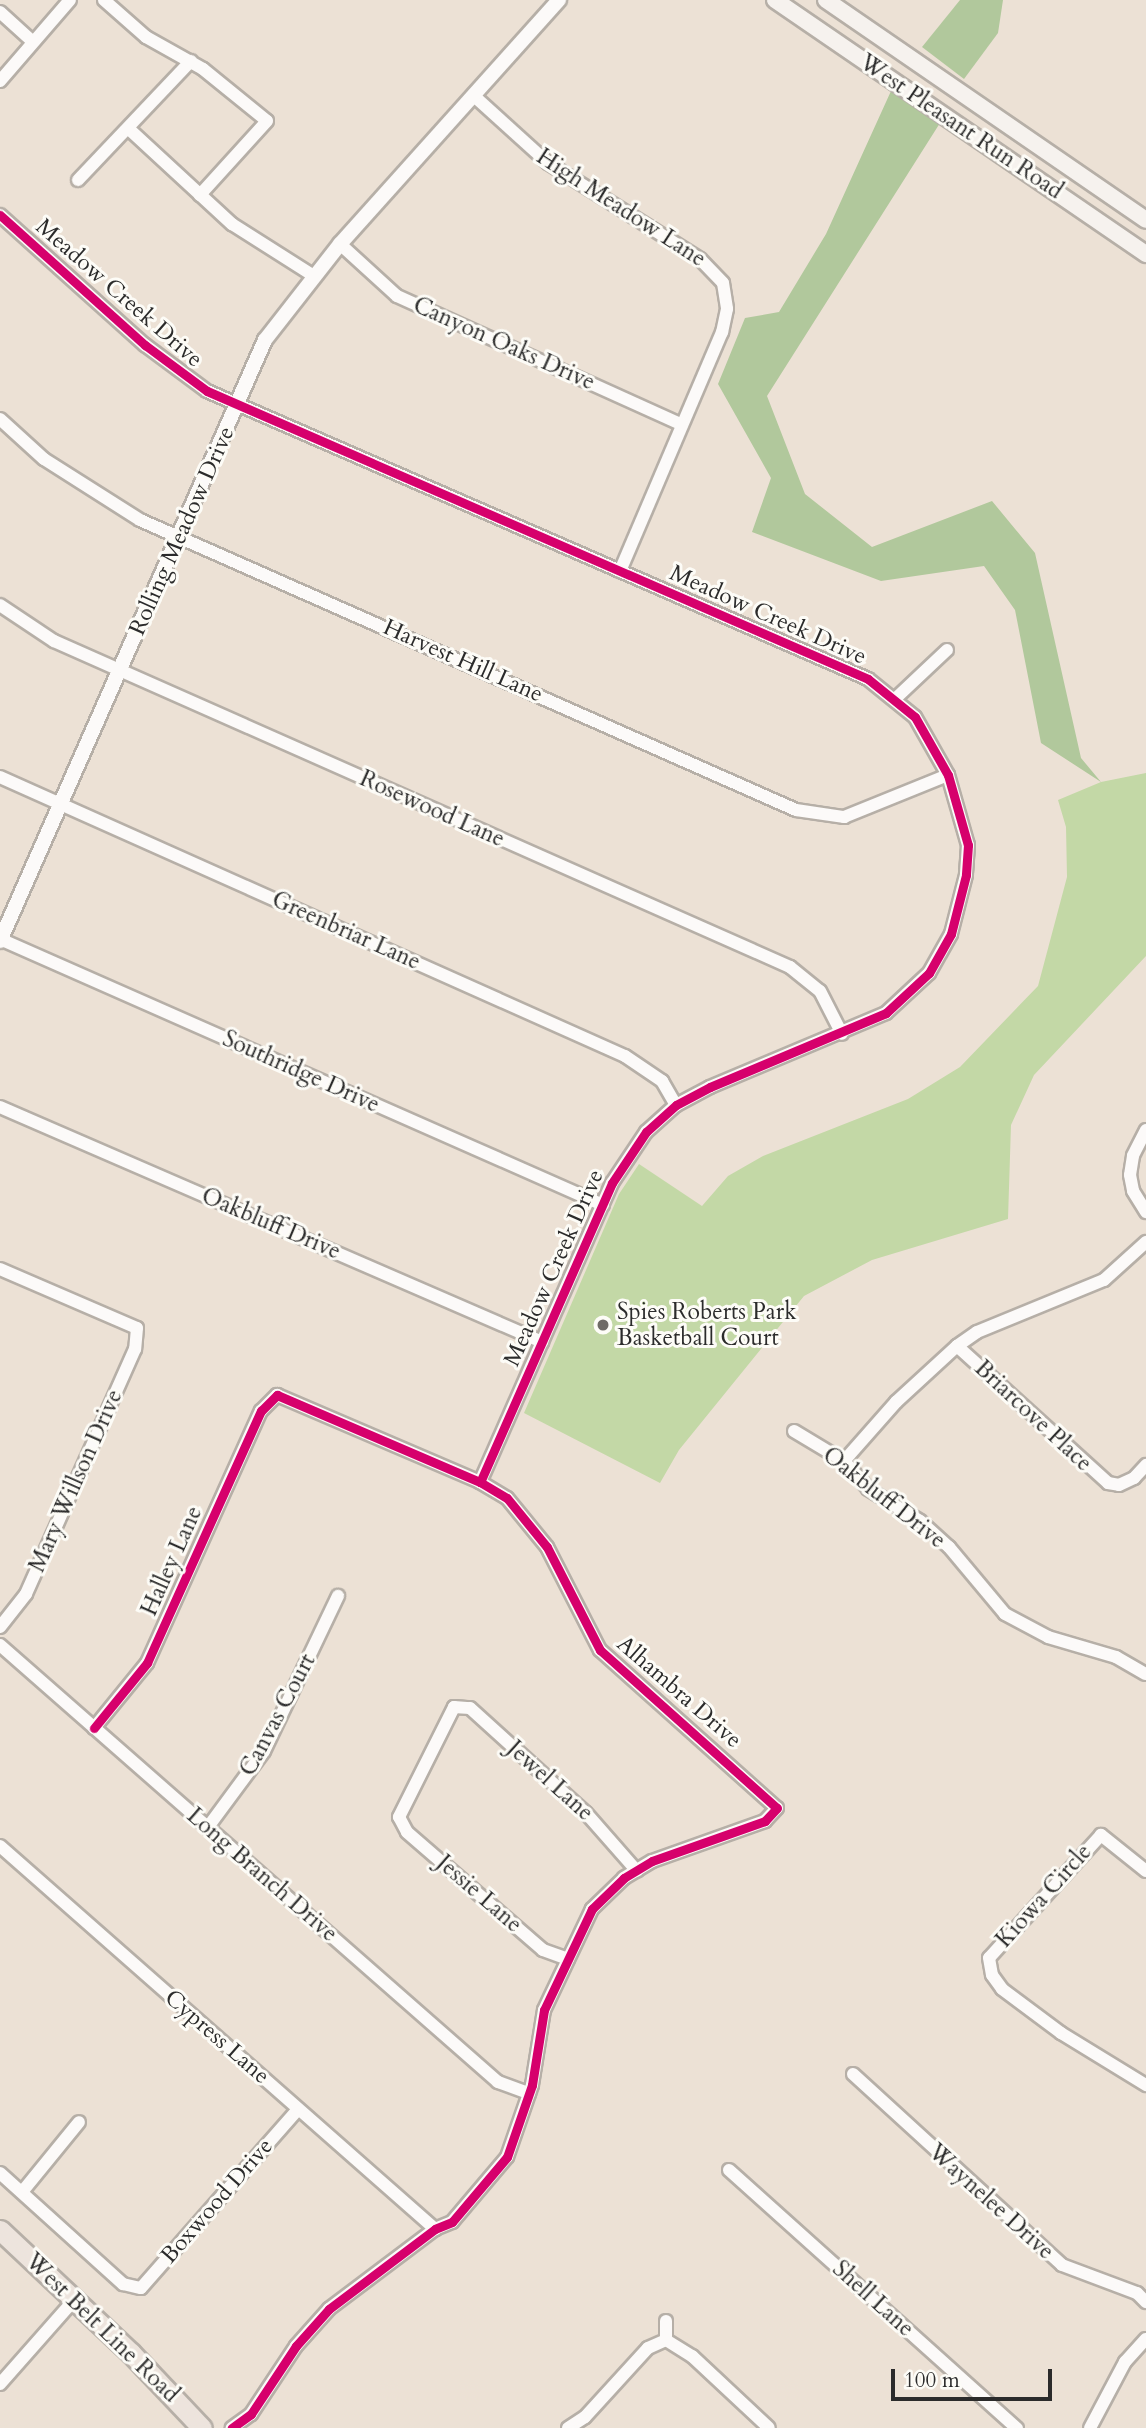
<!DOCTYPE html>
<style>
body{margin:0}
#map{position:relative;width:1146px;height:2428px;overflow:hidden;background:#ece1d5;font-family:Cardo,serif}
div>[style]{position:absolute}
.green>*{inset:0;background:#c3d8a6}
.forest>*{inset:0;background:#b1c89c}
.roads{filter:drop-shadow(2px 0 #b6afa7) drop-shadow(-2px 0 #b6afa7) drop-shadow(0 2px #b6afa7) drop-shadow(0 -2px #b6afa7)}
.minor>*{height:12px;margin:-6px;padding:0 6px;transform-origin:6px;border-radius:6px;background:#fcfaf9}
.tertiary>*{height:14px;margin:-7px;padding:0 7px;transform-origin:7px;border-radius:7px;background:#fcfaf9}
.secondary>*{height:16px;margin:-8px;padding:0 8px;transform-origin:8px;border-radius:8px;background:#f6f2ee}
.primary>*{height:19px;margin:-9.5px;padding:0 9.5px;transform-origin:9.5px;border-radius:9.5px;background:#ede4dd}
.cycleway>*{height:9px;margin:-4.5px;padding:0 4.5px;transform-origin:4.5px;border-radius:4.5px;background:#d6006c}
.dots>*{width:19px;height:19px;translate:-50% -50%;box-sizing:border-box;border:4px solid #fdfcf7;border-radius:50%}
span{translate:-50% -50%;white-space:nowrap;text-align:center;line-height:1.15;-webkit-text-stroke:6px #fdfcf7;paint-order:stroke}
.street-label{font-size:23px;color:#2b2b2b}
.poi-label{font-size:23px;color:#2b2b2b}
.left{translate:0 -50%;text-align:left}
.scale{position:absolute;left:891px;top:2369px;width:161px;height:32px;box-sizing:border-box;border:4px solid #2b2b2b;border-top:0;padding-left:9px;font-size:21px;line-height:24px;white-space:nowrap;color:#2b2b2b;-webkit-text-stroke:5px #fdfcf7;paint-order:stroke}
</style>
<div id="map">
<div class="green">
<div style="clip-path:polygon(1146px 773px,1146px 956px,1034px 1075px,1011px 1125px,1008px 1219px,872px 1260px,804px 1296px,679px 1450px,660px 1483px,524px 1413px,619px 1194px,639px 1164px,702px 1206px,728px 1176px,763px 1156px,908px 1099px,960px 1067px,1038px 986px,1067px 877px,1066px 827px,1058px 800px,1101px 782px)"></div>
</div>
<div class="forest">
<div style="clip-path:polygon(960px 0,1003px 0,998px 33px,964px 79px,922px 47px)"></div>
<div style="clip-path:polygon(891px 91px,940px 123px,767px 396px,805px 494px,872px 547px,992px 501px,1035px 553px,1081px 758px,1101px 782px,1041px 743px,1015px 610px,984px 566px,881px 581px,752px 532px,771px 478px,718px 384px,745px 318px,779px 312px,826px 234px)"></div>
</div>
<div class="roads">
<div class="minor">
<div style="left:104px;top:0;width:56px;rotate:41.4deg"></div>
<div style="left:146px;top:37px;width:65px;rotate:29.3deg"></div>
<div style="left:203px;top:69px;width:82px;rotate:39.1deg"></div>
<div style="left:267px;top:121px;width:100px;rotate:132.2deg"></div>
<div style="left:0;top:12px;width:43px;rotate:42.2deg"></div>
<div style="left:0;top:81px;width:107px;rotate:-49.2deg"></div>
<div style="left:473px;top:95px;width:101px;rotate:42.2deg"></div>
<div style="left:548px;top:163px;width:180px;rotate:32.3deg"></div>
<div style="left:700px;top:259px;width:33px;rotate:46deg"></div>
<div style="left:723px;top:283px;width:26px;rotate:81deg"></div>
<div style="left:727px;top:309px;width:24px;rotate:102deg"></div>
<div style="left:722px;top:332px;width:260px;rotate:113.1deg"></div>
<div style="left:130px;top:130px;width:139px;rotate:42.7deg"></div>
<div style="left:232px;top:224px;width:97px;rotate:32.4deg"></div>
<div style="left:78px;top:180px;width:164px;rotate:-46.5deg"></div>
<div style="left:0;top:215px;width:195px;rotate:41.9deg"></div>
<div style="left:145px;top:345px;width:77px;rotate:36.6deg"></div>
<div style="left:207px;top:391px;width:721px;rotate:23.54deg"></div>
<div style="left:868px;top:679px;width:60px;rotate:39deg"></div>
<div style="left:915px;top:717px;width:67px;rotate:60.4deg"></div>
<div style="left:948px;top:775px;width:73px;rotate:74.1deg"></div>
<div style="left:968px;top:845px;width:30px;rotate:94deg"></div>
<div style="left:966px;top:875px;width:61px;rotate:104.3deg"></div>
<div style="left:951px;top:934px;width:45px;rotate:119.4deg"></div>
<div style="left:929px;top:973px;width:59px;rotate:137.1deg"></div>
<div style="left:886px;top:1013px;width:191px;rotate:157.2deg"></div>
<div style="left:710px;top:1087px;width:38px;rotate:152deg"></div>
<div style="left:676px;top:1105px;width:40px;rotate:138deg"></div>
<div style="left:646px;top:1132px;width:61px;rotate:123.7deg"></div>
<div style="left:612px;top:1183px;width:327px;rotate:113.8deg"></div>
<div style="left:340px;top:244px;width:77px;rotate:42.4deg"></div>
<div style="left:397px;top:296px;width:312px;rotate:24.3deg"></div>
<div style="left:0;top:419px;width:59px;rotate:42.3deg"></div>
<div style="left:44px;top:459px;width:114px;rotate:32.4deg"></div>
<div style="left:140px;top:520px;width:717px;rotate:23.85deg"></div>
<div style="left:796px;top:810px;width:49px;rotate:8.3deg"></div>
<div style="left:844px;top:817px;width:112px;rotate:-22deg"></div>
<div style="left:0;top:605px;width:65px;rotate:33.7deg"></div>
<div style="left:54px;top:641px;width:805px;rotate:23.89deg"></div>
<div style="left:790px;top:967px;width:38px;rotate:39deg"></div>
<div style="left:820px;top:991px;width:48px;rotate:62.9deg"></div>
<div style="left:896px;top:698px;width:70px;rotate:-43.3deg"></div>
<div style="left:0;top:777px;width:684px;rotate:24.06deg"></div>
<div style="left:625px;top:1056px;width:45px;rotate:34deg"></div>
<div style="left:662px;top:1081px;width:28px;rotate:60deg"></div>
<div style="left:0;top:939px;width:659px;rotate:23.8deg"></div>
<div style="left:0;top:1107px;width:591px;rotate:23.44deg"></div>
<div style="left:1146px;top:1130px;width:29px;rotate:117deg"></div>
<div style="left:1133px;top:1156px;width:19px;rotate:99deg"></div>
<div style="left:1130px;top:1175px;width:16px;rotate:79deg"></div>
<div style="left:1133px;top:1191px;width:25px;rotate:58deg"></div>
<div style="left:0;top:1269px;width:149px;rotate:23.3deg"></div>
<div style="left:137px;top:1328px;width:21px;rotate:95deg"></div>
<div style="left:135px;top:1349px;width:268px;rotate:114deg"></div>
<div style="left:26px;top:1594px;width:42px;rotate:128.2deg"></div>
<div style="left:957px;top:1346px;width:204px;rotate:42.2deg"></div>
<div style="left:1108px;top:1483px;width:11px;rotate:10deg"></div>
<div style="left:1119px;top:1485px;width:17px;rotate:-25deg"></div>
<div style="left:1134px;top:1478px;width:18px;rotate:-47deg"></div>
<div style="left:794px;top:1431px;width:58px;rotate:31deg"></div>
<div style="left:844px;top:1461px;width:37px;rotate:49deg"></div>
<div style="left:868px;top:1489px;width:61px;rotate:31.6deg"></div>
<div style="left:920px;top:1521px;width:39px;rotate:42deg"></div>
<div style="left:949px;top:1547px;width:87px;rotate:50.1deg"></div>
<div style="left:1005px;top:1614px;width:49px;rotate:28.1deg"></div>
<div style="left:1048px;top:1637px;width:71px;rotate:16.4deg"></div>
<div style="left:1116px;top:1657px;width:34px;rotate:30deg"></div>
<div style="left:844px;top:1461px;width:79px;rotate:-48.6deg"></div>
<div style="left:896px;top:1402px;width:83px;rotate:-42.6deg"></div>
<div style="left:957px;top:1346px;width:24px;rotate:-35deg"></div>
<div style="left:977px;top:1332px;width:137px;rotate:-22.3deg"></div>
<div style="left:1104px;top:1280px;width:57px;rotate:-42.1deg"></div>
<div style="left:0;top:1645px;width:663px;rotate:41.27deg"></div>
<div style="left:498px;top:2082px;width:33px;rotate:20deg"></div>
<div style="left:94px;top:1728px;width:84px;rotate:-50.8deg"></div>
<div style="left:147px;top:1663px;width:277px;rotate:-65.7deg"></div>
<div style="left:261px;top:1411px;width:23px;rotate:-45deg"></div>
<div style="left:277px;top:1395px;width:221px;rotate:23.2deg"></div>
<div style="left:480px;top:1482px;width:31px;rotate:31deg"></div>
<div style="left:507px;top:1498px;width:63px;rotate:50.8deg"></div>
<div style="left:547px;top:1547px;width:116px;rotate:62.8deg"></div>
<div style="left:600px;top:1650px;width:237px;rotate:41.8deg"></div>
<div style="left:777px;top:1808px;width:18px;rotate:133deg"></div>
<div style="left:765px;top:1821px;width:120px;rotate:160.5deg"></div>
<div style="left:652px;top:1861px;width:33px;rotate:149deg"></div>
<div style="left:624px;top:1878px;width:45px;rotate:135.9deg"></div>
<div style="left:592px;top:1909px;width:112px;rotate:115.4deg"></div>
<div style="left:544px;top:2010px;width:76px;rotate:99.1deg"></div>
<div style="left:532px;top:2085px;width:76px;rotate:109.1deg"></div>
<div style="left:507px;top:2157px;width:85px;rotate:130.2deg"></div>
<div style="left:452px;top:2222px;width:18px;rotate:158deg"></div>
<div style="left:435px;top:2229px;width:133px;rotate:143deg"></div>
<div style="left:329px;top:2309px;width:50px;rotate:131.7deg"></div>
<div style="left:296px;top:2346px;width:82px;rotate:123.5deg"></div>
<div style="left:251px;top:2414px;width:24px;rotate:144deg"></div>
<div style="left:208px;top:1827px;width:94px;rotate:-53.6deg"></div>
<div style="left:264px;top:1751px;width:172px;rotate:-64.5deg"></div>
<div style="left:0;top:1846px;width:580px;rotate:41.36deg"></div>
<div style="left:1146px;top:1871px;width:58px;rotate:-141.3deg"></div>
<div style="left:1101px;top:1835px;width:166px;rotate:132.3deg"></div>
<div style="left:989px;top:1958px;width:17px;rotate:80deg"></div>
<div style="left:992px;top:1975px;width:17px;rotate:54deg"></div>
<div style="left:1002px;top:1989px;width:74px;rotate:36.7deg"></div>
<div style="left:1061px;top:2033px;width:100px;rotate:31.5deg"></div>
<div style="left:568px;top:1959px;width:27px;rotate:-160deg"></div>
<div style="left:543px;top:1950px;width:180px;rotate:-139.1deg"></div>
<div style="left:407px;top:1832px;width:17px;rotate:-118deg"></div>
<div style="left:399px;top:1817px;width:123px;rotate:-63.4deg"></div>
<div style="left:454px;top:1707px;width:16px;rotate:4deg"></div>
<div style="left:470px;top:1708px;width:156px;rotate:42.2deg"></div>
<div style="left:586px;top:1813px;width:77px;rotate:48.7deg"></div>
<div style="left:853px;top:2074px;width:283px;rotate:42.4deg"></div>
<div style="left:1062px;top:2265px;width:80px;rotate:20.5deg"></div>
<div style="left:1137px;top:2293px;width:13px;rotate:45deg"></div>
<div style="left:729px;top:2170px;width:387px;rotate:41.9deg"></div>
<div style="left:0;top:2173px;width:166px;rotate:42.1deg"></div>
<div style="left:123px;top:2284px;width:18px;rotate:13deg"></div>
<div style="left:141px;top:2288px;width:238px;rotate:-48.7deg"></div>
<div style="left:22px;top:2192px;width:90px;rotate:-50.8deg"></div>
<div style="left:666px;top:2321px;width:19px;rotate:90deg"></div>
<div style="left:666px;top:2340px;width:31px;rotate:32deg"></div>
<div style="left:692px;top:2356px;width:105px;rotate:43.1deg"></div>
<div style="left:0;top:2384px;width:112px;rotate:-48.6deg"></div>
<div style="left:568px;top:2428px;width:20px;rotate:-33deg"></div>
<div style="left:585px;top:2417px;width:93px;rotate:-47.6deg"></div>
<div style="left:648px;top:2348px;width:20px;rotate:-24deg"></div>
<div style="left:1090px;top:2428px;width:75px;rotate:-62.1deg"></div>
<div style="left:1125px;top:2362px;width:31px;rotate:-48deg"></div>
</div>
<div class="tertiary">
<div style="left:0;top:941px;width:657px;rotate:-66.21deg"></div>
<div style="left:265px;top:340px;width:122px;rotate:-52deg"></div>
<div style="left:340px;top:244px;width:328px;rotate:-48.1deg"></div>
</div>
<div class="secondary">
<div style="left:775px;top:0;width:450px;rotate:34.4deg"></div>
<div style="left:826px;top:0;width:388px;rotate:34.5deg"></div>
</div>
<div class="primary">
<div style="left:0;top:2230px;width:180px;rotate:43.2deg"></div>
<div style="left:131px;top:2353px;width:103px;rotate:46.6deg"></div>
</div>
</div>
<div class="cycleway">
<div style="left:0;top:215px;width:195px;rotate:41.9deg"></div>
<div style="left:145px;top:345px;width:77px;rotate:36.6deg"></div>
<div style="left:207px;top:391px;width:721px;rotate:23.54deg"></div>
<div style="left:868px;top:679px;width:60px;rotate:39deg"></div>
<div style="left:915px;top:717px;width:67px;rotate:60.4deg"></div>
<div style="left:948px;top:775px;width:73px;rotate:74.1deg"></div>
<div style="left:968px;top:845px;width:30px;rotate:94deg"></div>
<div style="left:966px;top:875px;width:61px;rotate:104.3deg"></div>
<div style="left:951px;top:934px;width:45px;rotate:119.4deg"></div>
<div style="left:929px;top:973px;width:59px;rotate:137.1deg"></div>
<div style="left:886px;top:1013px;width:191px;rotate:157.2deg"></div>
<div style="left:710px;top:1087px;width:38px;rotate:152deg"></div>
<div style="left:676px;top:1105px;width:40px;rotate:138deg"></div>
<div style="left:646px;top:1132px;width:61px;rotate:123.7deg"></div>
<div style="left:612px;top:1183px;width:327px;rotate:113.8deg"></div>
<div style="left:94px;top:1728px;width:84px;rotate:-50.8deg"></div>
<div style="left:147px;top:1663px;width:277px;rotate:-65.7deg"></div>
<div style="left:261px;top:1411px;width:23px;rotate:-45deg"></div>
<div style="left:277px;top:1395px;width:221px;rotate:23.2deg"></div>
<div style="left:480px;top:1482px;width:31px;rotate:31deg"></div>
<div style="left:507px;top:1498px;width:63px;rotate:50.8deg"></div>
<div style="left:547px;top:1547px;width:116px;rotate:62.8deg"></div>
<div style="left:600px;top:1650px;width:237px;rotate:41.8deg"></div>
<div style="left:777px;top:1808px;width:18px;rotate:133deg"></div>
<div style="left:765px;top:1821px;width:120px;rotate:160.5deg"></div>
<div style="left:652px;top:1861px;width:33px;rotate:149deg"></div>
<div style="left:624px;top:1878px;width:45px;rotate:135.9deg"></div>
<div style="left:592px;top:1909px;width:112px;rotate:115.4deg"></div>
<div style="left:544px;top:2010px;width:76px;rotate:99.1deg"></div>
<div style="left:532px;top:2085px;width:76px;rotate:109.1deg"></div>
<div style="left:507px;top:2157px;width:85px;rotate:130.2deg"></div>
<div style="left:452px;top:2222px;width:18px;rotate:158deg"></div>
<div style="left:435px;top:2229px;width:133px;rotate:143deg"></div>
<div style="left:329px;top:2309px;width:50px;rotate:131.7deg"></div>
<div style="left:296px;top:2346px;width:82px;rotate:123.5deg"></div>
<div style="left:251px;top:2414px;width:24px;rotate:144deg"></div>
</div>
<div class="dots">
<div style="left:603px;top:1325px;background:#6f6b66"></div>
</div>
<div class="street-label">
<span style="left:961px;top:127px;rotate:34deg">West Pleasant Run Road</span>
<span style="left:621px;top:208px;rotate:33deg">High Meadow Lane</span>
<span style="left:119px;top:293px;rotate:41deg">Meadow Creek Drive</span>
<span style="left:504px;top:344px;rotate:24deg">Canyon Oaks Drive</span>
<span style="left:182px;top:531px;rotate:-66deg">Rolling Meadow Drive</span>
<span style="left:768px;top:615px;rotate:24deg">Meadow Creek Drive</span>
<span style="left:463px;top:661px;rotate:24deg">Harvest Hill Lane</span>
<span style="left:432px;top:809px;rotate:24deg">Rosewood Lane</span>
<span style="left:346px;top:931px;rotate:24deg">Greenbriar Lane</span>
<span style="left:301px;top:1072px;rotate:24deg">Southridge Drive</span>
<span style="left:271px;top:1224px;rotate:23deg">Oakbluff Drive</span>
<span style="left:554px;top:1268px;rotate:-66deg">Meadow Creek Drive</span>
<span style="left:1033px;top:1416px;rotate:43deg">Briarcove Place</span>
<span style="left:76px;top:1481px;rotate:-66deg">Mary Willson Drive</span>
<span style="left:884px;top:1498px;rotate:38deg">Oakbluff Drive</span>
<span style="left:172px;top:1561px;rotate:-66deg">Halley Lane</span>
<span style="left:679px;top:1692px;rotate:41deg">Alhambra Drive</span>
<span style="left:278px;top:1715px;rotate:-62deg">Canvas Court</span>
<span style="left:550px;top:1781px;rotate:42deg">Jewel Lane</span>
<span style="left:262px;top:1875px;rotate:41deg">Long Branch Drive</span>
<span style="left:479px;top:1894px;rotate:41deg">Jessie Lane</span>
<span style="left:1044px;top:1896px;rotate:-48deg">Kiowa Circle</span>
<span style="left:217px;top:2037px;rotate:41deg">Cypress Lane</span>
<span style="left:217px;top:2201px;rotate:-49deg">Boxwood Drive</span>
<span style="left:991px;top:2202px;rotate:42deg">Waynelee Drive</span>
<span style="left:873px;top:2299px;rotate:42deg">Shell Lane</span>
<span style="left:102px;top:2328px;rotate:44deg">West Belt Line Road</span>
</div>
<div class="poi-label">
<span class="left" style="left:617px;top:1325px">Spies Roberts Park<br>Basketball Court</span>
</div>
<div class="scale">100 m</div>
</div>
